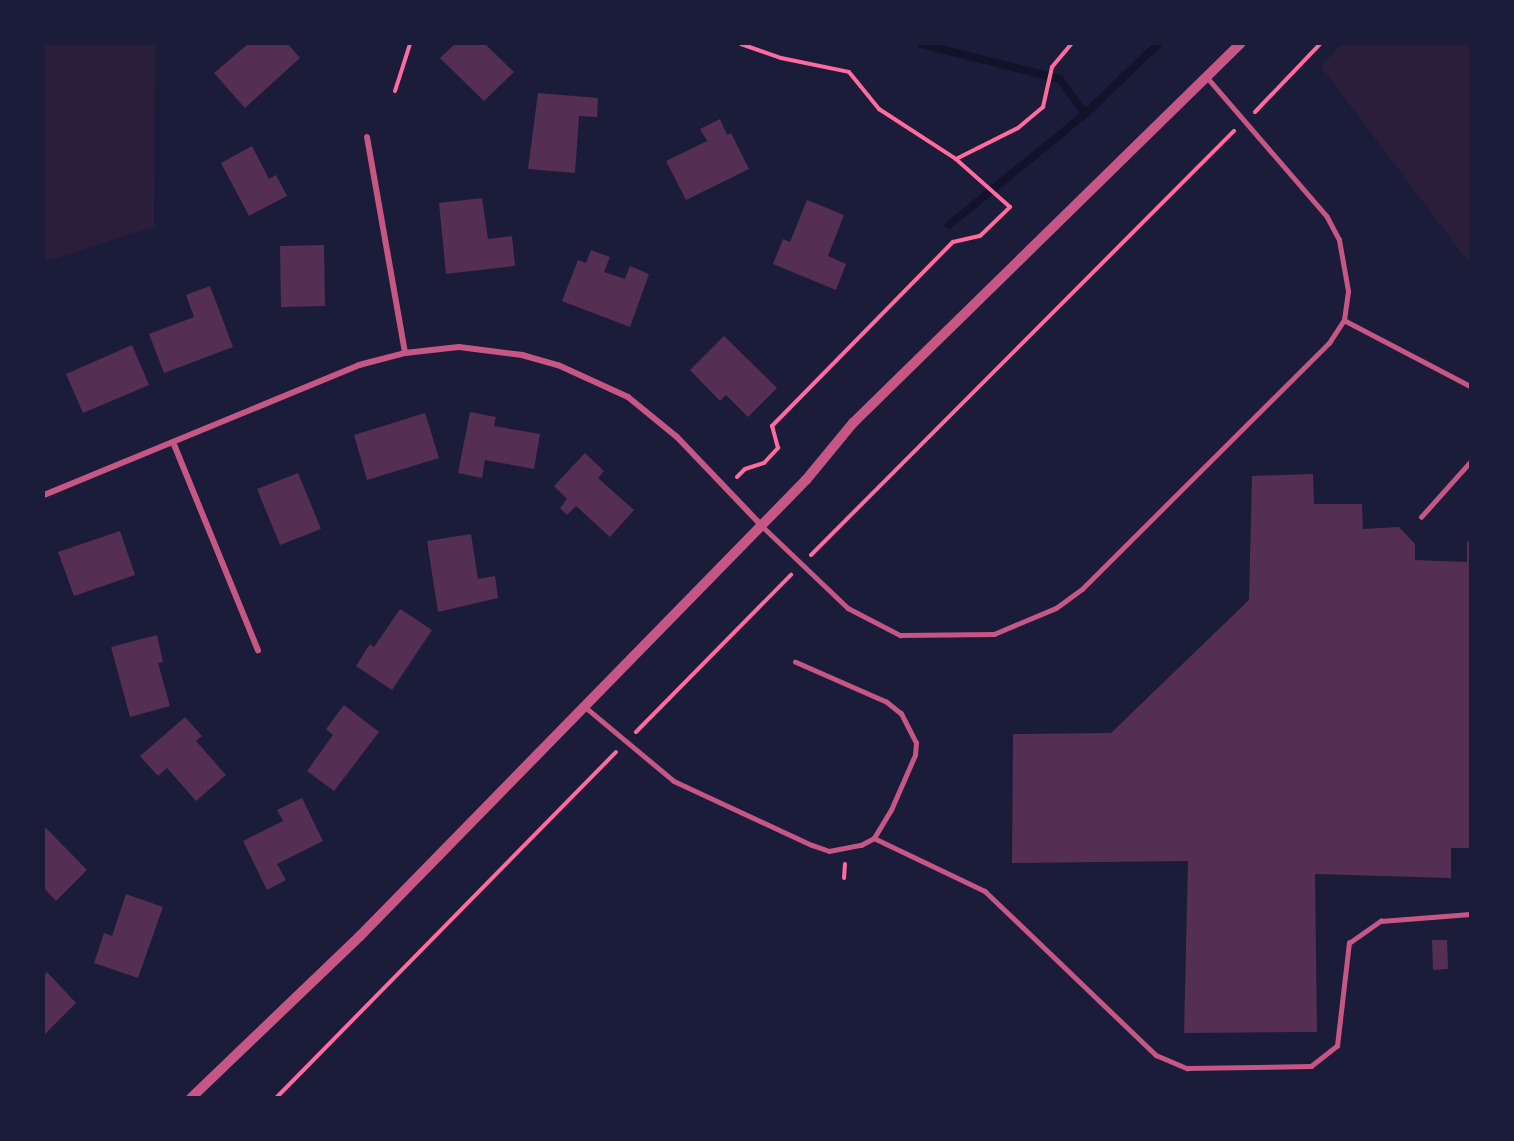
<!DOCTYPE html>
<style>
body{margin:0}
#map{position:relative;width:1514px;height:1141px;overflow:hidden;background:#1b1b3a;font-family:Karla,sans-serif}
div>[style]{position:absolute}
.green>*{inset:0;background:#2a1e3b}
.stream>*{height:8px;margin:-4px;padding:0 4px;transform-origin:4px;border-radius:4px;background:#12122b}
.building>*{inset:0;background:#542f53}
.path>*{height:4px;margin:-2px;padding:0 2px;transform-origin:2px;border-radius:2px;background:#ff6b9d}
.service>*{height:4.5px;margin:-2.25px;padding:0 2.25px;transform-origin:2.25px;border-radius:2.25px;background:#c65784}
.minor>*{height:6px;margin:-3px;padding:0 3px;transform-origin:3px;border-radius:3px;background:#c65784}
.tertiary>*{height:10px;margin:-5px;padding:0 5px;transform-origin:5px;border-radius:5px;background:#c65784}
span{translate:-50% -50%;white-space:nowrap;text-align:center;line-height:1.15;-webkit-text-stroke:4.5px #1b1b3a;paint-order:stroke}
.frame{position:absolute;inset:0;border:45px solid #1b1b3a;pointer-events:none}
</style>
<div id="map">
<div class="green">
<div style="clip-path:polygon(44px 44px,155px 44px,154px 227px,44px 262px)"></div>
<div style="clip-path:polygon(1341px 44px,1470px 44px,1470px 264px,1321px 67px)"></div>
</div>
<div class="stream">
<div style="left:921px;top:44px;width:143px;rotate:14.1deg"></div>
<div style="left:1060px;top:79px;width:43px;rotate:54.5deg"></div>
<div style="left:1085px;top:114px;width:101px;rotate:-43.8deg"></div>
<div style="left:949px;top:225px;width:176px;rotate:-39.2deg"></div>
</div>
<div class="building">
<div style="clip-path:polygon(248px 44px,288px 44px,300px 58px,245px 108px,214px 73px)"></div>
<div style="clip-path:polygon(455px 44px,485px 44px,514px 72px,484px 101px,440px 58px)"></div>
<div style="clip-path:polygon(538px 93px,598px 98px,597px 117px,579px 116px,575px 173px,528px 169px)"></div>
<div style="clip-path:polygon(720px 119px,727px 135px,731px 133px,749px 169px,686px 200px,666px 161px,707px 141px,700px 129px)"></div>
<div style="clip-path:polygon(252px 146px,269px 179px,276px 175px,287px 196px,249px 216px,221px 163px)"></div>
<div style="clip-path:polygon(482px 198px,488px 239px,512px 236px,515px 266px,446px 274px,439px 203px)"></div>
<div style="clip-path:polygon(807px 200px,844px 215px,828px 256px,846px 264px,836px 290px,773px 264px,783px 239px,790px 242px)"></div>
<div style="clip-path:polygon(324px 245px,325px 306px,281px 307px,280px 246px)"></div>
<div style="clip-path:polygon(591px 250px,610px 257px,604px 272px,625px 279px,630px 266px,649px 274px,630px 327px,562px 301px,578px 260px,586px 263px)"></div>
<div style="clip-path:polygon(210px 286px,233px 347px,164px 373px,149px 334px,194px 317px,186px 295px)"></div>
<div style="clip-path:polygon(724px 336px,777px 388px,748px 417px,726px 395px,720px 401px,690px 370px)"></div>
<div style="clip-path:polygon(132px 345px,149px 385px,83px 413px,66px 374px)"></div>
<div style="clip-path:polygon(470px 412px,496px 417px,494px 426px,540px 434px,534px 469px,485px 460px,482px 478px,458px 473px)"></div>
<div style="clip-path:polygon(425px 413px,439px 458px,367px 480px,354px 435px)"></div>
<div style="clip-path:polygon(585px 453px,604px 471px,598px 478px,634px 510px,610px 537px,576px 506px,567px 515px,560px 508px,567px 499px,554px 486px)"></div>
<div style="clip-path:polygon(298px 473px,321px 529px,280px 545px,257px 489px)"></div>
<div style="clip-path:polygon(1313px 474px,1314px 504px,1362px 504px,1363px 529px,1399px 527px,1415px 544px,1415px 560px,1467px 562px,1467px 542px,1470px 541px,1470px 848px,1451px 848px,1451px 878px,1315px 874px,1317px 1032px,1184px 1033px,1188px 861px,1012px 863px,1013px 734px,1111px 733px,1249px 600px,1252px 476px)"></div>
<div style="clip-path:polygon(120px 531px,135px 575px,74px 596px,58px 552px)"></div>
<div style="clip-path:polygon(471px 534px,478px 579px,495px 576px,498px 598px,438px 612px,427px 541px)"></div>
<div style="clip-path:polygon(400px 609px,432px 630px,392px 690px,356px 666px,370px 644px,374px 647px)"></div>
<div style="clip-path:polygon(157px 635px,163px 662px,158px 663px,170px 706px,130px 717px,111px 647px)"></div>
<div style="clip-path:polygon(344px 705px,379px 732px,334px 791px,307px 771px,333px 735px,326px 729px)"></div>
<div style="clip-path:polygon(185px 717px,202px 736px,196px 741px,226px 775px,196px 801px,167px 768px,158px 776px,140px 756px)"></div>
<div style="clip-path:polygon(302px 798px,323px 841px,277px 864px,286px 880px,267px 890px,243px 841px,283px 821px,277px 810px)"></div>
<div style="clip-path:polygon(44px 826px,87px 870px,56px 901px,44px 888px)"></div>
<div style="clip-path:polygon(126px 894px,163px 907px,138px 978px,94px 963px,104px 933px,112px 936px)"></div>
<div style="clip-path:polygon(1432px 940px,1447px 940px,1448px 969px,1433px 970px)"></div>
<div style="clip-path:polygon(47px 972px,76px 1003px,44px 1035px,44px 976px)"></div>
</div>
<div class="path">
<div style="left:741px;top:44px;width:42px;rotate:19.3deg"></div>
<div style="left:781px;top:58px;width:69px;rotate:11.6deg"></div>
<div style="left:849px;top:72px;width:48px;rotate:51deg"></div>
<div style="left:879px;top:109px;width:92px;rotate:33deg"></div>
<div style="left:395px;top:91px;width:49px;rotate:-72.3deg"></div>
<div style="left:1255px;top:112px;width:94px;rotate:-46.3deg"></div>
<div style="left:737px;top:477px;width:11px;rotate:-45deg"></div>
<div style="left:745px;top:469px;width:20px;rotate:-18deg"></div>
<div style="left:764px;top:463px;width:21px;rotate:-47deg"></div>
<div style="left:778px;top:448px;width:23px;rotate:-105deg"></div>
<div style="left:772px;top:426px;width:258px;rotate:-45.5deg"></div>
<div style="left:953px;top:242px;width:28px;rotate:-13deg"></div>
<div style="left:980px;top:236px;width:42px;rotate:-44deg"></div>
<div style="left:1010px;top:207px;width:72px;rotate:-138.4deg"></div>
<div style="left:956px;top:159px;width:69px;rotate:-26.6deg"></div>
<div style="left:1018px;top:128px;width:33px;rotate:-40deg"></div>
<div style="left:1043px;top:107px;width:41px;rotate:-77.3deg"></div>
<div style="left:1052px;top:67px;width:30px;rotate:-50deg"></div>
<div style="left:811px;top:555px;width:599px;rotate:-45.07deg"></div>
<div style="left:636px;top:732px;width:221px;rotate:-45.4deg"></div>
<div style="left:844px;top:878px;width:14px;rotate:-86deg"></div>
<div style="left:276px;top:1098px;width:485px;rotate:-45.5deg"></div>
</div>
<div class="service">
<div style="left:1344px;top:320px;width:142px;rotate:27.6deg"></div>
<div style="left:1421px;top:517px;width:74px;rotate:-48.3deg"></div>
<div style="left:763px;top:527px;width:117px;rotate:43.6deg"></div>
<div style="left:848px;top:608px;width:59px;rotate:27.4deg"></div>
<div style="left:900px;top:635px;width:94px;rotate:-0.6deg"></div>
<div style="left:994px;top:634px;width:67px;rotate:-22.8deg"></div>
<div style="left:1056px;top:608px;width:32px;rotate:-36deg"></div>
<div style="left:1082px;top:589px;width:349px;rotate:-44.9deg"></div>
<div style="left:1329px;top:343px;width:27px;rotate:-57deg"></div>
<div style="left:1344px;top:320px;width:29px;rotate:-82deg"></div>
<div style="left:1348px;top:291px;width:52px;rotate:-100deg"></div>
<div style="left:1339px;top:240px;width:26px;rotate:-118deg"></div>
<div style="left:1327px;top:217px;width:184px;rotate:-130.8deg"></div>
<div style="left:584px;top:706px;width:117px;rotate:39.8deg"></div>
<div style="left:674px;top:781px;width:152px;rotate:24.9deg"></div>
<div style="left:812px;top:845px;width:18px;rotate:19deg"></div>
<div style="left:829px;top:851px;width:33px;rotate:-11deg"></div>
<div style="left:861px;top:845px;width:15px;rotate:-28deg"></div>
<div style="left:874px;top:838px;width:33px;rotate:-59deg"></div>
<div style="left:891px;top:810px;width:60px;rotate:-66.4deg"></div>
<div style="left:915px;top:755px;width:12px;rotate:-85deg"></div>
<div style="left:916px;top:743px;width:33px;rotate:-117deg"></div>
<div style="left:901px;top:714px;width:19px;rotate:-141deg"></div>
<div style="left:886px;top:702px;width:99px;rotate:-156.3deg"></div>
<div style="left:874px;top:838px;width:123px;rotate:25.5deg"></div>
<div style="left:985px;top:891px;width:237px;rotate:43.8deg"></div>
<div style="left:1156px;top:1055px;width:34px;rotate:23deg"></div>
<div style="left:1187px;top:1068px;width:124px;rotate:-0.9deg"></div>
<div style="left:1311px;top:1066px;width:33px;rotate:-38deg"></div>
<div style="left:1337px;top:1046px;width:104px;rotate:-83.4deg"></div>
<div style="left:1349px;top:943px;width:39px;rotate:-35deg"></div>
<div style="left:1381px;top:921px;width:89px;rotate:-4.5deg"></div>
</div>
<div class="minor">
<div style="left:367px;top:137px;width:219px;rotate:80deg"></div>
<div style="left:173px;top:442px;width:225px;rotate:67.8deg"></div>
<div style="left:44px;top:495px;width:341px;rotate:-22.4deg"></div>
<div style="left:359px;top:365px;width:48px;rotate:-14.6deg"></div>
<div style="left:405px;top:353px;width:54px;rotate:-6.3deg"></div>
<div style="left:459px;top:347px;width:64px;rotate:7.2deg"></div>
<div style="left:522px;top:355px;width:37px;rotate:16deg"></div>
<div style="left:558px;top:365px;width:77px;rotate:24.6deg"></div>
<div style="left:628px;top:397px;width:63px;rotate:39.2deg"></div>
<div style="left:677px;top:437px;width:122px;rotate:46.3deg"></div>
</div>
<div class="tertiary">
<div style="left:191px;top:1098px;width:234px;rotate:-43.8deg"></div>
<div style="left:360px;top:936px;width:638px;rotate:-45.64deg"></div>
<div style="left:806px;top:480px;width:74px;rotate:-50.5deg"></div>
<div style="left:853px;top:423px;width:542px;rotate:-44.4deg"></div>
</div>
<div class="frame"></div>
</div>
